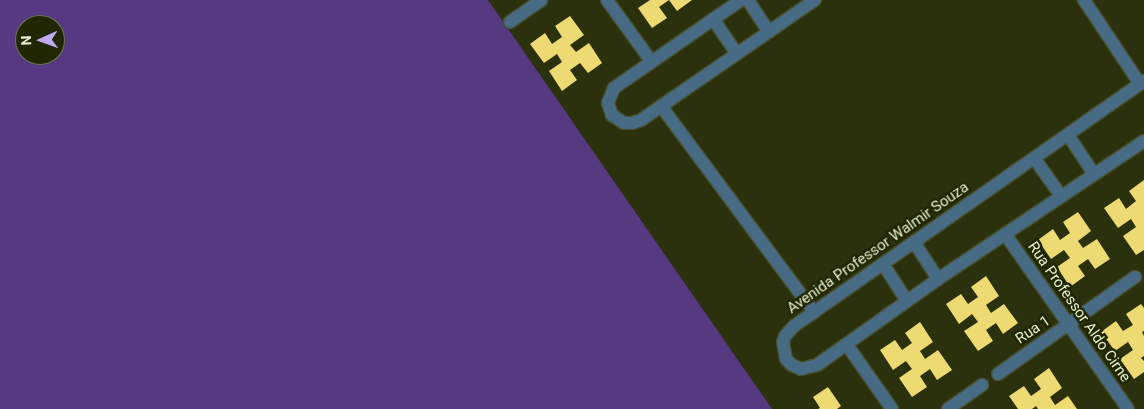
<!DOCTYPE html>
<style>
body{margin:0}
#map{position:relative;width:1144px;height:409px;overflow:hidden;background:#2a310c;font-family:Roboto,sans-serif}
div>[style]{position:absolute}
.green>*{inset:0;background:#553981}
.building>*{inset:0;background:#eeda73}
.roads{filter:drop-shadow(1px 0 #484f2b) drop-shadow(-1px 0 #484f2b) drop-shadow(0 1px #484f2b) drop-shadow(0 -1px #484f2b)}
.street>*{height:12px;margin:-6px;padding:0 6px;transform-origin:6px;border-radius:6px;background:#476b84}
span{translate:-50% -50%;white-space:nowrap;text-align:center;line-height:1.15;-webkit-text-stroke:5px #202702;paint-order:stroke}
.street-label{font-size:15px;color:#e6efcc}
.north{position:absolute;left:15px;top:15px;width:50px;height:50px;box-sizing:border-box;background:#202702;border:1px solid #6f7753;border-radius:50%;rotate:268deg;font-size:14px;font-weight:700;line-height:20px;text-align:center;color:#e6efcc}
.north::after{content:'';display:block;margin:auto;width:18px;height:22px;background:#c1a8f3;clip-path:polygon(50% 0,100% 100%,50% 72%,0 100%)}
</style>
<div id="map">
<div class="green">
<div style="clip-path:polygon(evenodd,0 0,488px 0,772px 409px,0 409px,0 0,25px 25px,55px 25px,55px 55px,25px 55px,25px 25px)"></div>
</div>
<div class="building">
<div style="clip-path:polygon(650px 0,692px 0,677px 11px,669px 0,659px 7px,667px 18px,652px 28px,638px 8px)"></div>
<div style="clip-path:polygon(570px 16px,584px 35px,570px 45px,576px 52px,589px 43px,602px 63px,588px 73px,580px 63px,570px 70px,577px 80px,562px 91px,549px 71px,562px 62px,557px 54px,544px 63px,530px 44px,545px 33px,552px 44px,562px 37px,555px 26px)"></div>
<div style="clip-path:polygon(1144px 180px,1144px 250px,1136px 255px,1123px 236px,1136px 227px,1131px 219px,1118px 228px,1104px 208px,1119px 198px,1126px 209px,1136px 201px,1129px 191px)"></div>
<div style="clip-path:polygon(1078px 212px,1091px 231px,1078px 241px,1083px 248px,1097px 239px,1110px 259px,1095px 269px,1088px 259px,1078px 266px,1085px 276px,1070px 287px,1057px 267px,1070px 258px,1064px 250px,1051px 259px,1038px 240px,1053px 229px,1060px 240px,1070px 233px,1063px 222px)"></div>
<div style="clip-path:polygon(986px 276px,999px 296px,986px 305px,991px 313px,1004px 304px,1018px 323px,1003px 334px,996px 323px,986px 330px,993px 341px,978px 351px,964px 331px,978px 322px,972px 314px,959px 324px,946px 304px,961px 294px,968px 304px,978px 297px,971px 287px)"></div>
<div style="clip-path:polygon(1141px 304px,1144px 308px,1144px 331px,1142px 332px,1144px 336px,1144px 356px,1141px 358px,1144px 361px,1144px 372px,1134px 379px,1120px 359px,1133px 350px,1128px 342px,1115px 351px,1101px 332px,1116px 321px,1123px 331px,1133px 325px,1126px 314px)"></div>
<div style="clip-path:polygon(920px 322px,933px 342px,920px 351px,925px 359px,938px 350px,952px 370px,937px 380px,930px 369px,920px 376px,927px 387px,912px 397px,899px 378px,912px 369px,906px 361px,893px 370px,880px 350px,895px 340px,902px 350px,912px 343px,905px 333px)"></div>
<div style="clip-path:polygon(1049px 368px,1062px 388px,1050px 397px,1055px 405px,1068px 396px,1077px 409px,1038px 409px,1036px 406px,1032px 409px,1018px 409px,1009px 396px,1024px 386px,1031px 396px,1041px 389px,1034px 379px)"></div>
<div style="clip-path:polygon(828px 387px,841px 406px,837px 409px,818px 409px,820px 408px,813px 397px)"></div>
</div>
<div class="roads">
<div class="street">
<div style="left:607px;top:0;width:75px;rotate:54.2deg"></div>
<div style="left:741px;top:0;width:155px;rotate:145.3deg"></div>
<div style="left:614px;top:88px;width:16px;rotate:112deg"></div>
<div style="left:608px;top:103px;width:13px;rotate:72deg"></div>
<div style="left:612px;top:115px;width:14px;rotate:34deg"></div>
<div style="left:624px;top:123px;width:8px"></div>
<div style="left:632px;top:123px;width:9px;rotate:-18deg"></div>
<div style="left:641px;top:120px;width:211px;rotate:-34.6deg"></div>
<div style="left:748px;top:0;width:38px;rotate:57deg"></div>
<div style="left:1084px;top:0;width:101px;rotate:56.3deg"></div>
<div style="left:713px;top:19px;width:42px;rotate:55.6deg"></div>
<div style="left:510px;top:22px;width:38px;rotate:-35deg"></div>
<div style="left:1144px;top:81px;width:427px;rotate:145deg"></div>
<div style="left:794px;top:326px;width:13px;rotate:132deg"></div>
<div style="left:785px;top:336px;width:6px;rotate:108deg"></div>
<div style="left:783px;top:342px;width:17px;rotate:80deg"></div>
<div style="left:786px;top:359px;width:8px;rotate:45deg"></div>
<div style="left:792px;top:365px;width:10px;rotate:24deg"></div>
<div style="left:801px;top:369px;width:16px;rotate:-14deg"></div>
<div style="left:817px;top:365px;width:148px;rotate:-35.4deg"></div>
<div style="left:938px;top:279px;width:248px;rotate:-33.8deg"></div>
<div style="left:661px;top:106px;width:257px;rotate:53.4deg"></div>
<div style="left:1068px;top:135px;width:47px;rotate:56.3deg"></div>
<div style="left:1034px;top:158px;width:47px;rotate:54.6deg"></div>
<div style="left:1005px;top:234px;width:214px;rotate:54.9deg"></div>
<div style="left:914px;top:242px;width:44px;rotate:57deg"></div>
<div style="left:883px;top:264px;width:44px;rotate:57deg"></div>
<div style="left:847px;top:345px;width:78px;rotate:54.9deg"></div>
<div style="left:998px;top:374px;width:168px;rotate:-35.3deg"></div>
<div style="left:948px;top:409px;width:42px;rotate:-35.2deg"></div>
</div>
</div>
<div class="street-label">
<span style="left:878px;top:248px;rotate:-35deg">Avenida Professor Walmir Souza</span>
<span style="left:1079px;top:312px;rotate:55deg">Rua Professor Aldo Cirne</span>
<span style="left:1033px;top:330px;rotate:-34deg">Rua 1</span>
</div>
<div class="north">N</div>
</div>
